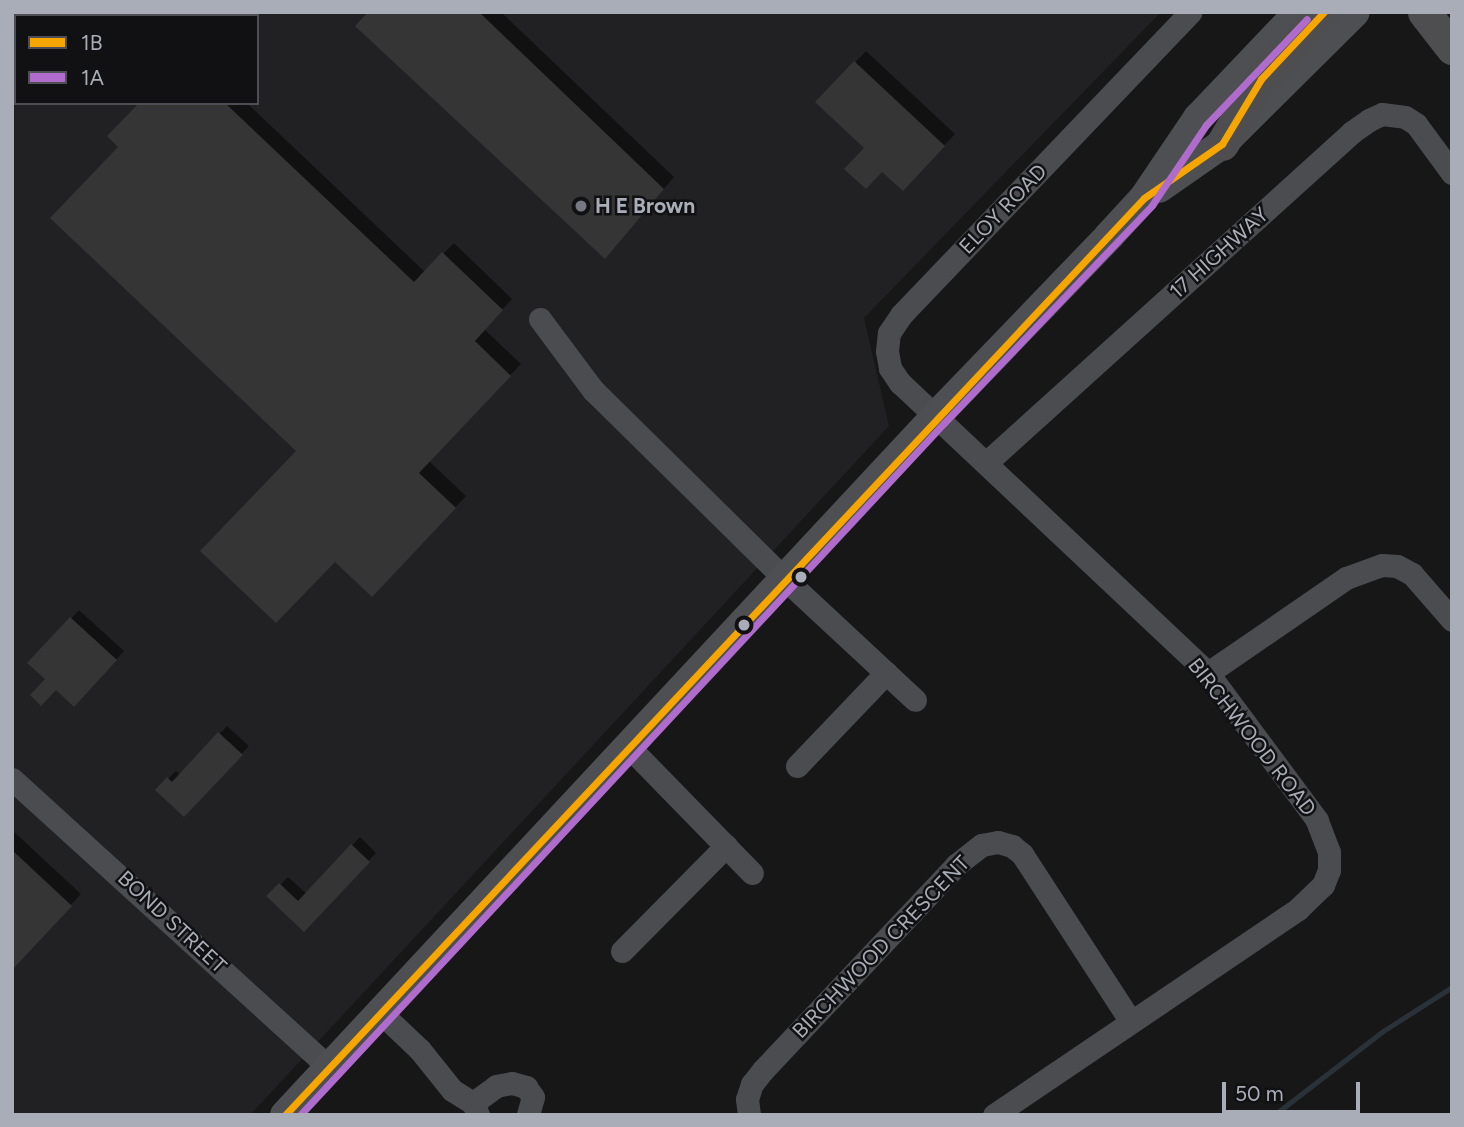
<!DOCTYPE html>
<style>
body{margin:0}
#map{position:relative;width:1464px;height:1127px;overflow:hidden;background:#171717;font-family:Figtree,sans-serif}
div>[style]{position:absolute}
.built>*{inset:0;background:#212123}
.shadow>*{inset:0;background:#0007}
.stream>*{height:5px;margin:-2.5px;padding:0 2.5px;transform-origin:2.5px;border-radius:2.5px;background:#2a3239}
.building>*{inset:0;background:#353536}
.minor>*{height:23px;margin:-11.5px;padding:0 11.5px;transform-origin:11.5px;border-radius:11.5px;background:#4b4c50}
.major>*{height:30px;margin:-15px;padding:0 15px;transform-origin:15px;border-radius:15px;background:#4d4f52}
.highway>*{height:33px;margin:-16.5px;padding:0 16.5px;transform-origin:16.5px;border-radius:16.5px;background:#4e4e51}
.bus-1>*{height:7px;margin:-3.5px;padding:0 3.5px;transform-origin:3.5px;border-radius:3.5px;background:#f7a600}
.bus-2>*{height:7px;margin:-3.5px;padding:0 3.5px;transform-origin:3.5px;border-radius:3.5px;background:#b06ccc}
.dots>*{width:19px;height:19px;translate:-50% -50%;box-sizing:border-box;border:4px solid #111113;border-radius:50%}
span{translate:-50% -50%;white-space:nowrap;text-align:center;line-height:1.15;-webkit-text-stroke:5px #111113;paint-order:stroke}
.poi-label{font-size:21px;color:#a8adb8;font-weight:700}
.left{translate:0 -50%;text-align:left}
.street-label{font-size:21px;color:#a8adb8}
.frame{position:absolute;inset:0;border:14px solid #a8adb8;pointer-events:none}
.legend{position:absolute;left:14px;top:14px;width:245px;height:91px;box-sizing:border-box;background:#111113;border:2px solid #4d4f55;margin:0;padding:9px 12px;list-style:none;font-size:21px;color:#a8adb8}
.legend li{display:flex;align-items:center;gap:14px;height:35px}
.legend b{width:35px;border:2px solid #4d4f55}
.scale{position:absolute;left:1222px;top:1082px;width:138px;height:32px;box-sizing:border-box;border:4px solid #a8adb8;border-top:0;padding-left:9px;font-size:21px;line-height:24px;white-space:nowrap;color:#a8adb8;-webkit-text-stroke:5px #111113;paint-order:stroke}
</style>
<div id="map">
<div class="built">
<div style="clip-path:polygon(evenodd,12px 12px,1161px 12px,864px 318px,889px 426px,250px 1115px,12px 1115px,12px 12px,16px 16px,257px 16px,257px 103px,16px 103px,16px 16px)"></div>
</div>
<div class="shadow">
<div style="clip-path:polygon(370px 12px,501px 12px,674px 177px,615px 246px)"></div>
<div style="clip-path:polygon(866px 51px,955px 134px,913px 178px,867px 148px,818px 102px)"></div>
<div style="clip-path:polygon(141px 103px,247px 103px,425px 272px,454px 243px,512px 299px,484px 329px,521px 364px,429px 461px,466px 496px,372px 595px,335px 560px,298px 451px,121px 147px)"></div>
<div style="clip-path:polygon(79px 610px,124px 651px,82px 696px,48px 679px,30px 663px)"></div>
<div style="clip-path:polygon(227px 726px,249px 746px,184px 815px,157px 790px,176px 771px,180px 775px)"></div>
<div style="clip-path:polygon(12px 830px,81px 894px,12px 968px)"></div>
<div style="clip-path:polygon(360px 837px,376px 853px,304px 929px,269px 896px,288px 877px,307px 894px)"></div>
</div>
<div class="stream">
<div style="left:1274px;top:1115px;width:138px;rotate:-37.6deg"></div>
<div style="left:1383px;top:1031px;width:82px;rotate:-32.5deg"></div>
</div>
<div class="building">
<div style="clip-path:polygon(368px 12px,479px 12px,664px 189px,605px 259px,355px 26px)"></div>
<div style="clip-path:polygon(854px 61px,945px 146px,903px 191px,882px 172px,866px 189px,844px 169px,864px 148px,815px 102px)"></div>
<div style="clip-path:polygon(139px 103px,225px 103px,414px 282px,442px 252px,503px 310px,475px 341px,511px 376px,419px 473px,456px 508px,372px 597px,335px 562px,276px 623px,200px 551px,296px 451px,50px 218px,118px 147px,107px 136px)"></div>
<div style="clip-path:polygon(70px 617px,117px 660px,74px 707px,56px 690px,41px 706px,30px 695px,45px 679px,27px 663px)"></div>
<div style="clip-path:polygon(218px 732px,243px 755px,184px 817px,155px 790px,167px 777px,172px 782px)"></div>
<div style="clip-path:polygon(351px 844px,370px 862px,304px 932px,266px 896px,279px 883px,298px 901px)"></div>
<div style="clip-path:polygon(12px 850px,72px 906px,12px 970px)"></div>
</div>
<div class="minor">
<div style="left:540px;top:319px;width:89px;rotate:53.3deg"></div>
<div style="left:593px;top:390px;width:271px;rotate:44.6deg"></div>
<div style="left:786px;top:580px;width:176px;rotate:42.9deg"></div>
<div style="left:987px;top:462px;width:492px;rotate:-42.1deg"></div>
<div style="left:1352px;top:132px;width:21px;rotate:-35deg"></div>
<div style="left:1369px;top:120px;width:14px;rotate:-25deg"></div>
<div style="left:1382px;top:114px;width:23px;rotate:7deg"></div>
<div style="left:1405px;top:117px;width:13px;rotate:32deg"></div>
<div style="left:1416px;top:124px;width:61px;rotate:53.7deg"></div>
<div style="left:1208px;top:673px;width:168px;rotate:-34.5deg"></div>
<div style="left:1346px;top:578px;width:38px;rotate:-20deg"></div>
<div style="left:1382px;top:565px;width:15px;rotate:4deg"></div>
<div style="left:1397px;top:566px;width:17px;rotate:28deg"></div>
<div style="left:1412px;top:574px;width:61px;rotate:49deg"></div>
<div style="left:629px;top:747px;width:176px;rotate:45.7deg"></div>
<div style="left:797px;top:766px;width:129px;rotate:-46.3deg"></div>
<div style="left:12px;top:779px;width:428px;rotate:42.3deg"></div>
<div style="left:622px;top:951px;width:148px;rotate:-45.3deg"></div>
<div style="left:380px;top:1012px;width:55px;rotate:43.5deg"></div>
<div style="left:420px;top:1050px;width:51px;rotate:51.3deg"></div>
<div style="left:452px;top:1090px;width:25px;rotate:32deg"></div>
<div style="left:473px;top:1103px;width:13px;rotate:67deg"></div>
<div style="left:473px;top:1103px;width:29px;rotate:-36deg"></div>
<div style="left:496px;top:1086px;width:16px;rotate:-11deg"></div>
<div style="left:512px;top:1083px;width:15px;rotate:16deg"></div>
<div style="left:526px;top:1087px;width:12px;rotate:55deg"></div>
<div style="left:533px;top:1097px;width:19px;rotate:106deg"></div>
<div style="left:749px;top:1115px;width:16px;rotate:-97deg"></div>
<div style="left:747px;top:1099px;width:16px;rotate:-72deg"></div>
<div style="left:752px;top:1084px;width:18px;rotate:-52deg"></div>
<div style="left:763px;top:1070px;width:282px;rotate:-46.7deg"></div>
<div style="left:956px;top:865px;width:33px;rotate:-38deg"></div>
<div style="left:982px;top:845px;width:16px;rotate:-11deg"></div>
<div style="left:998px;top:842px;width:15px;rotate:16deg"></div>
<div style="left:1012px;top:846px;width:13px;rotate:39deg"></div>
<div style="left:1022px;top:854px;width:200px;rotate:57deg"></div>
<div style="left:994px;top:1115px;width:367px;rotate:-34.1deg"></div>
<div style="left:1298px;top:909px;width:35px;rotate:-44deg"></div>
<div style="left:1323px;top:885px;width:16px;rotate:-68deg"></div>
<div style="left:1329px;top:870px;width:18px;rotate:-90deg"></div>
<div style="left:1329px;top:852px;width:34px;rotate:-111deg"></div>
<div style="left:1317px;top:820px;width:183px;rotate:-126.6deg"></div>
<div style="left:1208px;top:673px;width:423px;rotate:-136.7deg"></div>
<div style="left:900px;top:383px;width:18px;rotate:-124deg"></div>
<div style="left:890px;top:368px;width:17px;rotate:-100deg"></div>
<div style="left:887px;top:351px;width:18px;rotate:-84deg"></div>
<div style="left:889px;top:333px;width:22px;rotate:-56deg"></div>
<div style="left:901px;top:315px;width:419px;rotate:-46.3deg"></div>
</div>
<div class="major">
<div style="left:1159px;top:188px;width:77px;rotate:-34.9deg"></div>
<div style="left:1222px;top:144px;width:187px;rotate:-44.8deg"></div>
<div style="left:285px;top:1115px;width:955px;rotate:-47.04deg"></div>
<div style="left:936px;top:416px;width:250px;rotate:-46.1deg"></div>
<div style="left:1109px;top:236px;width:52px;rotate:-47.4deg"></div>
<div style="left:1144px;top:198px;width:97px;rotate:-56deg"></div>
<div style="left:1198px;top:118px;width:146px;rotate:-46.4deg"></div>
</div>
<div class="highway">
<div style="left:1424px;top:12px;width:46px;rotate:52.1deg"></div>
<div style="left:1222px;top:144px;width:76px;rotate:-59deg"></div>
<div style="left:1261px;top:79px;width:92px;rotate:-46.8deg"></div>
</div>
<div class="bus-1">
<div style="left:285px;top:1115px;width:1256px;rotate:-46.87deg"></div>
<div style="left:1144px;top:198px;width:95px;rotate:-34.7deg"></div>
<div style="left:1222px;top:144px;width:76px;rotate:-59deg"></div>
<div style="left:1261px;top:79px;width:92px;rotate:-46.8deg"></div>
</div>
<div class="bus-2">
<div style="left:300px;top:1115px;width:945px;rotate:-47.06deg"></div>
<div style="left:944px;top:423px;width:301px;rotate:-46.3deg"></div>
<div style="left:1152px;top:205px;width:97px;rotate:-56deg"></div>
<div style="left:1206px;top:125px;width:146px;rotate:-46.4deg"></div>
</div>
<div class="dots">
<div style="left:581px;top:206px;background:#757880"></div>
<div style="left:801px;top:577px;background:#a8adb8"></div>
<div style="left:744px;top:625px;background:#a8adb8"></div>
</div>
<div class="poi-label">
<span class="left" style="left:595px;top:206px">H E Brown</span>
</div>
<div class="street-label">
<span style="left:1003px;top:209px;rotate:-46deg">ELOY ROAD</span>
<span style="left:1219px;top:253px;rotate:-42deg">17 HIGHWAY</span>
<span style="left:1252px;top:737px;rotate:52deg">BIRCHWOOD ROAD</span>
<span style="left:172px;top:922px;rotate:43deg">BOND STREET</span>
<span style="left:881px;top:947px;rotate:-46deg">BIRCHWOOD CRESCENT</span>
</div>
<div class="frame"></div>
<ul class="legend">
<li><b style="height:9px;background:#f7a600"></b>1B</li>
<li><b style="height:9px;background:#b06ccc"></b>1A</li>
</ul>
<div class="scale">50 m</div>
</div>
